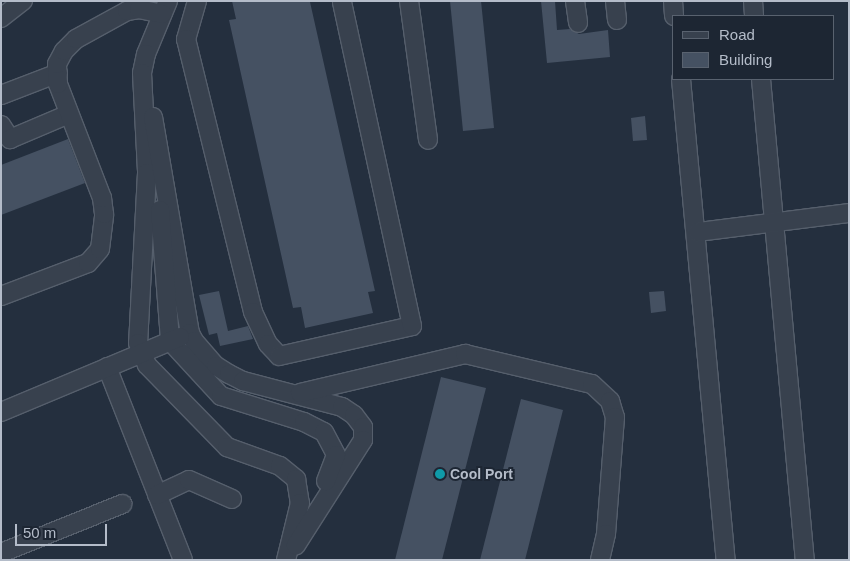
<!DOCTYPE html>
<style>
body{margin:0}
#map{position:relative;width:850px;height:561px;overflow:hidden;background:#242f3e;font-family:Arial,sans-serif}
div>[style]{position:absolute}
.building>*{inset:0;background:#455162}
.roads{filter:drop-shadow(1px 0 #565f6c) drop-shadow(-1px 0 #565f6c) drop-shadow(0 1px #565f6c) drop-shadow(0 -1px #565f6c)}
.minor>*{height:18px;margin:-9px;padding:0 9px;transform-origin:9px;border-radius:9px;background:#38414e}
.dots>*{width:14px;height:14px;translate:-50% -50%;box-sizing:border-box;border:2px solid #1d2633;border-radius:50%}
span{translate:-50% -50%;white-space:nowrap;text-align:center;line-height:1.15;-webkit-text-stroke:4px #1d2633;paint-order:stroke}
.poi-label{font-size:14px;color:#b4bcc9;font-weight:700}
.left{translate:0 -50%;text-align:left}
.frame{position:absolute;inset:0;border:2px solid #b4bcc9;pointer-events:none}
.legend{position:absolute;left:672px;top:15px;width:162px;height:65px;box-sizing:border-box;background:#1d2633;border:1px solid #59626f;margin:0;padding:6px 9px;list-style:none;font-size:15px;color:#b4bcc9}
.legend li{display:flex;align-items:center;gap:10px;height:25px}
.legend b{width:25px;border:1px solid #59626f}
.scale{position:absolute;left:15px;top:524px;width:92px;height:22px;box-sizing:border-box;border:2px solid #b4bcc9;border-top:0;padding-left:6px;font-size:15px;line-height:18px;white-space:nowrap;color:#b4bcc9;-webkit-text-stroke:4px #1d2633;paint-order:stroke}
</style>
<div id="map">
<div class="building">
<div style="clip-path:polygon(232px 1px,310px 2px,375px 291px,368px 292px,373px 313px,305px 328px,301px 307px,293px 308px,229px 20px,236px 19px)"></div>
<div style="clip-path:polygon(450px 1px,481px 1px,494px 128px,463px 131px)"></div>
<div style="clip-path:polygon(541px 1px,555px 1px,557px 30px,570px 29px,579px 34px,608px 30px,610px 57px,547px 63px)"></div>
<div style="clip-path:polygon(645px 116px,647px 140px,633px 141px,631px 118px)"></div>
<div style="clip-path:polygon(68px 139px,85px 183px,1px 215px,1px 165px)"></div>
<div style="clip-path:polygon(219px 291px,228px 331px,248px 326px,253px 339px,220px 346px,217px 333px,209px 335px,199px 295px)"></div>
<div style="clip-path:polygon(664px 291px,666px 311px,651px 313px,649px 292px)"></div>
<div style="clip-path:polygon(441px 377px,486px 388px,442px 560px,395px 560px)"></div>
<div style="clip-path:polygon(521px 399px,563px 410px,525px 560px,480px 560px)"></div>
</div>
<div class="roads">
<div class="minor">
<div style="left:168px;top:1px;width:57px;rotate:112.5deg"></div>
<div style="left:146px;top:54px;width:19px;rotate:102deg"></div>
<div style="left:142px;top:73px;width:100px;rotate:87.1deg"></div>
<div style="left:147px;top:173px;width:170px;rotate:93deg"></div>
<div style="left:138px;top:343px;width:24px;rotate:68deg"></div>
<div style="left:147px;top:365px;width:115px;rotate:45.7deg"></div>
<div style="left:227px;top:447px;width:56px;rotate:19.7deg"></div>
<div style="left:280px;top:466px;width:21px;rotate:39deg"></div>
<div style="left:296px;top:479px;width:24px;rotate:81deg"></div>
<div style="left:300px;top:503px;width:59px;rotate:103.8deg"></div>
<div style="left:197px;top:1px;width:40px;rotate:106deg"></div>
<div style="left:186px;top:39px;width:281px;rotate:76.2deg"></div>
<div style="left:253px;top:312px;width:35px;rotate:65deg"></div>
<div style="left:268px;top:344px;width:16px;rotate:47deg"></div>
<div style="left:279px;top:356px;width:136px;rotate:-12.7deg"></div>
<div style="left:412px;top:326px;width:332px;rotate:-102.2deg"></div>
<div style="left:409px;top:1px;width:140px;rotate:82.2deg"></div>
<div style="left:575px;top:1px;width:22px;rotate:82deg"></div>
<div style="left:615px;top:1px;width:19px;rotate:84deg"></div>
<div style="left:673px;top:1px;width:15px;rotate:86deg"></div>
<div style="left:753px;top:1px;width:15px;rotate:86deg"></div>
<div style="left:1px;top:18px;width:28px;rotate:-38deg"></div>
<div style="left:681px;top:79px;width:483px;rotate:84.7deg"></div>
<div style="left:761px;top:79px;width:483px;rotate:84.8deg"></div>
<div style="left:1px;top:95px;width:61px;rotate:-21.1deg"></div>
<div style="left:153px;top:117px;width:219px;rotate:80.3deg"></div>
<div style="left:190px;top:333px;width:9px;rotate:63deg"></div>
<div style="left:194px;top:341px;width:33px;rotate:49deg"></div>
<div style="left:216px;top:366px;width:15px;rotate:32deg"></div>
<div style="left:229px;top:374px;width:16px;rotate:27deg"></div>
<div style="left:243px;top:381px;width:102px;rotate:14.7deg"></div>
<div style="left:342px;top:407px;width:14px;rotate:34deg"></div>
<div style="left:354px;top:415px;width:15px;rotate:53deg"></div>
<div style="left:363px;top:427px;width:13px;rotate:90deg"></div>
<div style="left:363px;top:440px;width:125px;rotate:122.5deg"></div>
<div style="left:1px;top:125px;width:17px;rotate:57deg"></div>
<div style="left:10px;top:139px;width:64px;rotate:-23deg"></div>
<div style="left:160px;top:210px;width:131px;rotate:85.6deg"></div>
<div style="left:170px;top:341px;width:75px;rotate:47.2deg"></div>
<div style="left:221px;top:396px;width:87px;rotate:17.4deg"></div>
<div style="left:304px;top:422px;width:22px;rotate:27deg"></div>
<div style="left:324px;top:432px;width:26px;rotate:62deg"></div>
<div style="left:336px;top:455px;width:28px;rotate:111deg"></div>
<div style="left:698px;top:232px;width:152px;rotate:-7.2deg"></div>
<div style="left:1px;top:296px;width:93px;rotate:-20.8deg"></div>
<div style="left:88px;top:263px;width:18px;rotate:-49deg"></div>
<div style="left:100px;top:249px;width:35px;rotate:-83deg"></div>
<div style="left:104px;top:214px;width:16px;rotate:-97deg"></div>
<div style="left:102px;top:198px;width:122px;rotate:-111.1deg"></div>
<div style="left:58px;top:84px;width:20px;rotate:-93deg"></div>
<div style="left:57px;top:64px;width:15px;rotate:-62deg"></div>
<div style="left:64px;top:51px;width:17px;rotate:-45deg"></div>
<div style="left:76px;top:39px;width:58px;rotate:-28.8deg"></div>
<div style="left:127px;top:11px;width:12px;rotate:-9deg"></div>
<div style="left:139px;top:9px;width:24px;rotate:12deg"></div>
<div style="left:107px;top:367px;width:207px;rotate:68.5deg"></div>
<div style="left:300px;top:393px;width:170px;rotate:-13.3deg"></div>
<div style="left:465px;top:354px;width:130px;rotate:13.3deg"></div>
<div style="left:592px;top:384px;width:25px;rotate:43deg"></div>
<div style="left:610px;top:401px;width:17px;rotate:73deg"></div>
<div style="left:615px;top:417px;width:117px;rotate:94.4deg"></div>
<div style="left:606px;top:534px;width:27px;rotate:103deg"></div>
<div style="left:1px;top:412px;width:194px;rotate:-22.7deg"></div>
<div style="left:157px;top:495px;width:35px;rotate:-25deg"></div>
<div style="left:189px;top:480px;width:47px;rotate:23.8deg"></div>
<div style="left:1px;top:553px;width:131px;rotate:-22deg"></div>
</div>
</div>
<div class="dots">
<div style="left:440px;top:474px;background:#0f9aa8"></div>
</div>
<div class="poi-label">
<span class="left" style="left:450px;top:474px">Cool Port</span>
</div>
<div class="frame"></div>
<ul class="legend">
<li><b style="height:6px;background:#38414e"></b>Road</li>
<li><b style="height:14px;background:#455162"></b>Building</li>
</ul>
<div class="scale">50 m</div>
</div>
